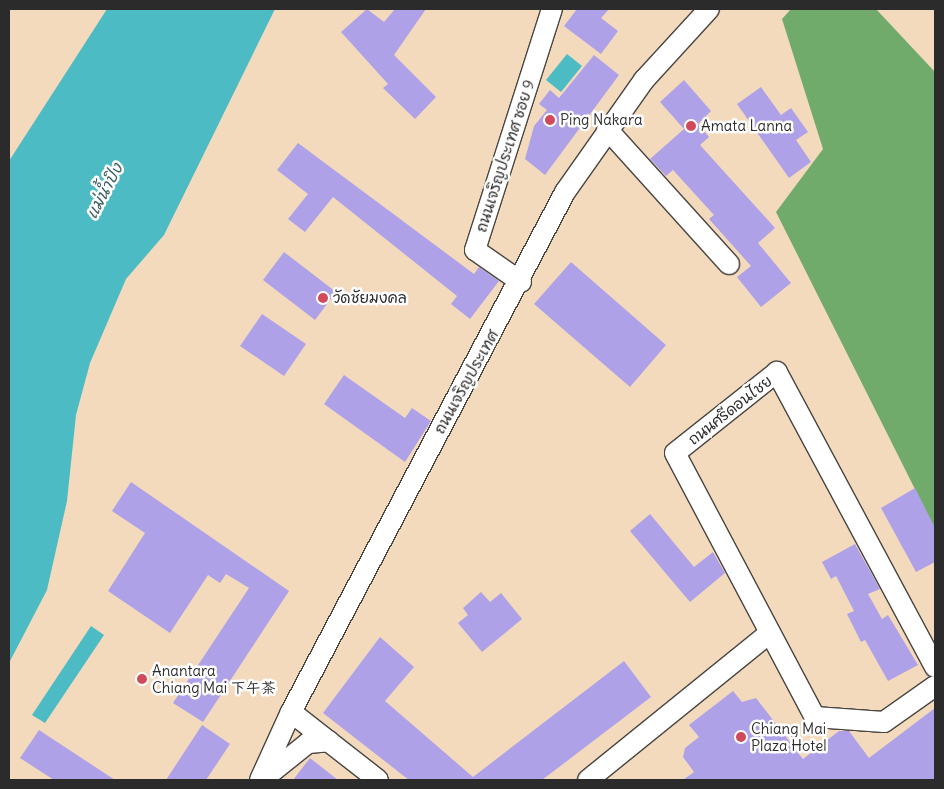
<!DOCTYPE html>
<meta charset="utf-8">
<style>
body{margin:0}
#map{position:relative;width:944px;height:789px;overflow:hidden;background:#f4dabd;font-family:Delius,"LXGW WenKai TC","Playpen Sans Thai",sans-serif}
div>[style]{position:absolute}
.forest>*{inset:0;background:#70ab6b}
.water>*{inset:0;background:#4dbbc4}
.building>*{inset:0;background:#aea1e8}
.roads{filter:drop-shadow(1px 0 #494541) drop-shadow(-1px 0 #494541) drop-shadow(0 1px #494541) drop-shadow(0 -1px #494541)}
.minor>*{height:20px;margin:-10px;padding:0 10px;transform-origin:10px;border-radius:10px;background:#fff}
.dots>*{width:14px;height:14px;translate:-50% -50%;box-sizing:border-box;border:2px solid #fff;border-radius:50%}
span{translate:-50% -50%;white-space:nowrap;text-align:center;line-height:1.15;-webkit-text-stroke:5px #fff;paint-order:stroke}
.poi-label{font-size:15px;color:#2b2b2b}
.left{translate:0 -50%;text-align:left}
.street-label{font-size:15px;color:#2b2b2b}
.water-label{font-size:16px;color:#375d61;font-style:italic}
.frame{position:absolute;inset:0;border:10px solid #2b2b2b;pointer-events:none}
</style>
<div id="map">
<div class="forest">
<div style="clip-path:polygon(791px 9px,876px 9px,935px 72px,935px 529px,776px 212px,823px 149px,782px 19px)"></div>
</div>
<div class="water">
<div style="clip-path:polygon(107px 9px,275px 9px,164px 235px,126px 279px,90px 363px,76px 415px,67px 501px,47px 590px,9px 663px,9px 161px)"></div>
<div style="clip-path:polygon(567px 54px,582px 66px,561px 92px,546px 80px)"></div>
<div style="clip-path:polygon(91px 626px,104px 635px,45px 723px,32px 715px)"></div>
</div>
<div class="building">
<div style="clip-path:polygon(367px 9px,384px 22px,395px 9px,426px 9px,394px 55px,436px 97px,415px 119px,383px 88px,388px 84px,341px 32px)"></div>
<div style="clip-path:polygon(577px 9px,609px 9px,601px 18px,618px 31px,601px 54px,564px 26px)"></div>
<div style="clip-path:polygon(594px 55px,619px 75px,545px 175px,525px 159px,534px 126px,547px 110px,539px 104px,550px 90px,559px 98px)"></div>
<div style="clip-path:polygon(684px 80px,711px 111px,698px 124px,709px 137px,700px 145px,775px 228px,758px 243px,791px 283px,761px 307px,737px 277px,751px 266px,709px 219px,714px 215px,673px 170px,666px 176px,650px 159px,684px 129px,660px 102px)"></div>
<div style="clip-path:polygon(761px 87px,781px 115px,791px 108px,808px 132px,796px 140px,811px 162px,789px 178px,737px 104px)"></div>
<div style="clip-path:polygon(298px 143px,474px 274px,479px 267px,499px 281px,470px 319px,451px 304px,457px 296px,333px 197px,305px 232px,288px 219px,308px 194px,277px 170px)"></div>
<div style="clip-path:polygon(284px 252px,336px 292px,315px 320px,263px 280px)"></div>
<div style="clip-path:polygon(571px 262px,666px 345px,630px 387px,534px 304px)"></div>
<div style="clip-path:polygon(262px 314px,306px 344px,284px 376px,240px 346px)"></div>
<div style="clip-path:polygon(344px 375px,405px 418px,412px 408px,431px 421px,405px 462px,324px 404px)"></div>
<div style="clip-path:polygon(131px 482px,289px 591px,203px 722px,173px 703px,249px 588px,226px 574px,220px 583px,208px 575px,170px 633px,108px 591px,145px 533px,112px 511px)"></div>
<div style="clip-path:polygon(915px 488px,935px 528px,935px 562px,916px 572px,881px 508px)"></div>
<div style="clip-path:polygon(650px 514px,694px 567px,713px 552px,725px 573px,690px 602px,630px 531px)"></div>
<div style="clip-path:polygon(855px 544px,880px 589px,868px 594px,882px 619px,888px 615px,918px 665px,888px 681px,865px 640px,861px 642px,847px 614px,854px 611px,836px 576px,831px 579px,822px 562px)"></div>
<div style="clip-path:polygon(481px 592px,490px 602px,501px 593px,522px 619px,482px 652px,458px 623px,468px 615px,463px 608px)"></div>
<div style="clip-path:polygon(380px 637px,414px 667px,385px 701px,473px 777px,624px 661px,651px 697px,542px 780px,409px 780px,323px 713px)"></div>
<div style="clip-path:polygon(733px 691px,742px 702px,756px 698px,803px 759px,839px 731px,849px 731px,869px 758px,935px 708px,935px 780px,683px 780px,694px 772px,683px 757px,685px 748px,699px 737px,689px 725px)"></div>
<div style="clip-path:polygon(202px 725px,230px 744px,206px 780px,166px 780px)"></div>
<div style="clip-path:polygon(39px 730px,115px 780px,54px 780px,20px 758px)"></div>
<div style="clip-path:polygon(310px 758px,338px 780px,293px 780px)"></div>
</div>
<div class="roads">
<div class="minor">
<div style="left:607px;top:129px;width:182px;rotate:47.9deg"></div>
<div style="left:521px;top:282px;width:56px;rotate:-145.2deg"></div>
<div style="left:475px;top:250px;width:253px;rotate:-72.3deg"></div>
<div style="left:935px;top:667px;width:335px;rotate:-118.2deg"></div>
<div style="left:777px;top:372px;width:130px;rotate:141.5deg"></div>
<div style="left:675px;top:453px;width:299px;rotate:62.1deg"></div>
<div style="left:815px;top:717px;width:69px;rotate:4.1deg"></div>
<div style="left:884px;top:722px;width:62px;rotate:-35.2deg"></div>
<div style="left:291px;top:712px;width:110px;rotate:38deg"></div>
<div style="left:263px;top:779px;width:58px;rotate:-38.7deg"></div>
<div style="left:308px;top:743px;width:21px;rotate:-5deg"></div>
<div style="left:260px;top:780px;width:75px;rotate:-65.5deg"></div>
<div style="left:291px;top:712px;width:588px;rotate:-62.21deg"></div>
<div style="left:565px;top:192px;width:137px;rotate:-54.8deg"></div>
<div style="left:644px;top:80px;width:96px;rotate:-47.5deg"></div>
<div style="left:588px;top:780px;width:232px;rotate:-39deg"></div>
</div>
</div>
<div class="dots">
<div style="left:550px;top:120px;background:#d1495b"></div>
<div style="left:691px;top:126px;background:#d1495b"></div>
<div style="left:323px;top:298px;background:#d1495b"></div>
<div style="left:142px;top:679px;background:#d1495b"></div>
<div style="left:741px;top:737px;background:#d1495b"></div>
</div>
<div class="poi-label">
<span class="left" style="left:560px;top:120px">Ping Nakara</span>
<span class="left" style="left:701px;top:126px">Amata Lanna</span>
<span class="left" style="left:333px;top:298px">วัดชัยมงคล</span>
<span class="left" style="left:152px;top:679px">Anantara<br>Chiang Mai 下午茶</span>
<span class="left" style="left:751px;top:737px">Chiang Mai<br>Plaza Hotel</span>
</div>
<div class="street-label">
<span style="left:505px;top:156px;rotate:-72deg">ถนนเจริญประเทศ ซอย 9</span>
<span style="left:466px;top:382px;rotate:-61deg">ถนนเจริญประเทศ</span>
<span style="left:730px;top:410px;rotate:-38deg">ถนนศรีดอนไชย</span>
</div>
<div class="water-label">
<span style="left:104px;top:191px;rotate:-62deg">แม่น้ำปิง</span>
</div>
<div class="frame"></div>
</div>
